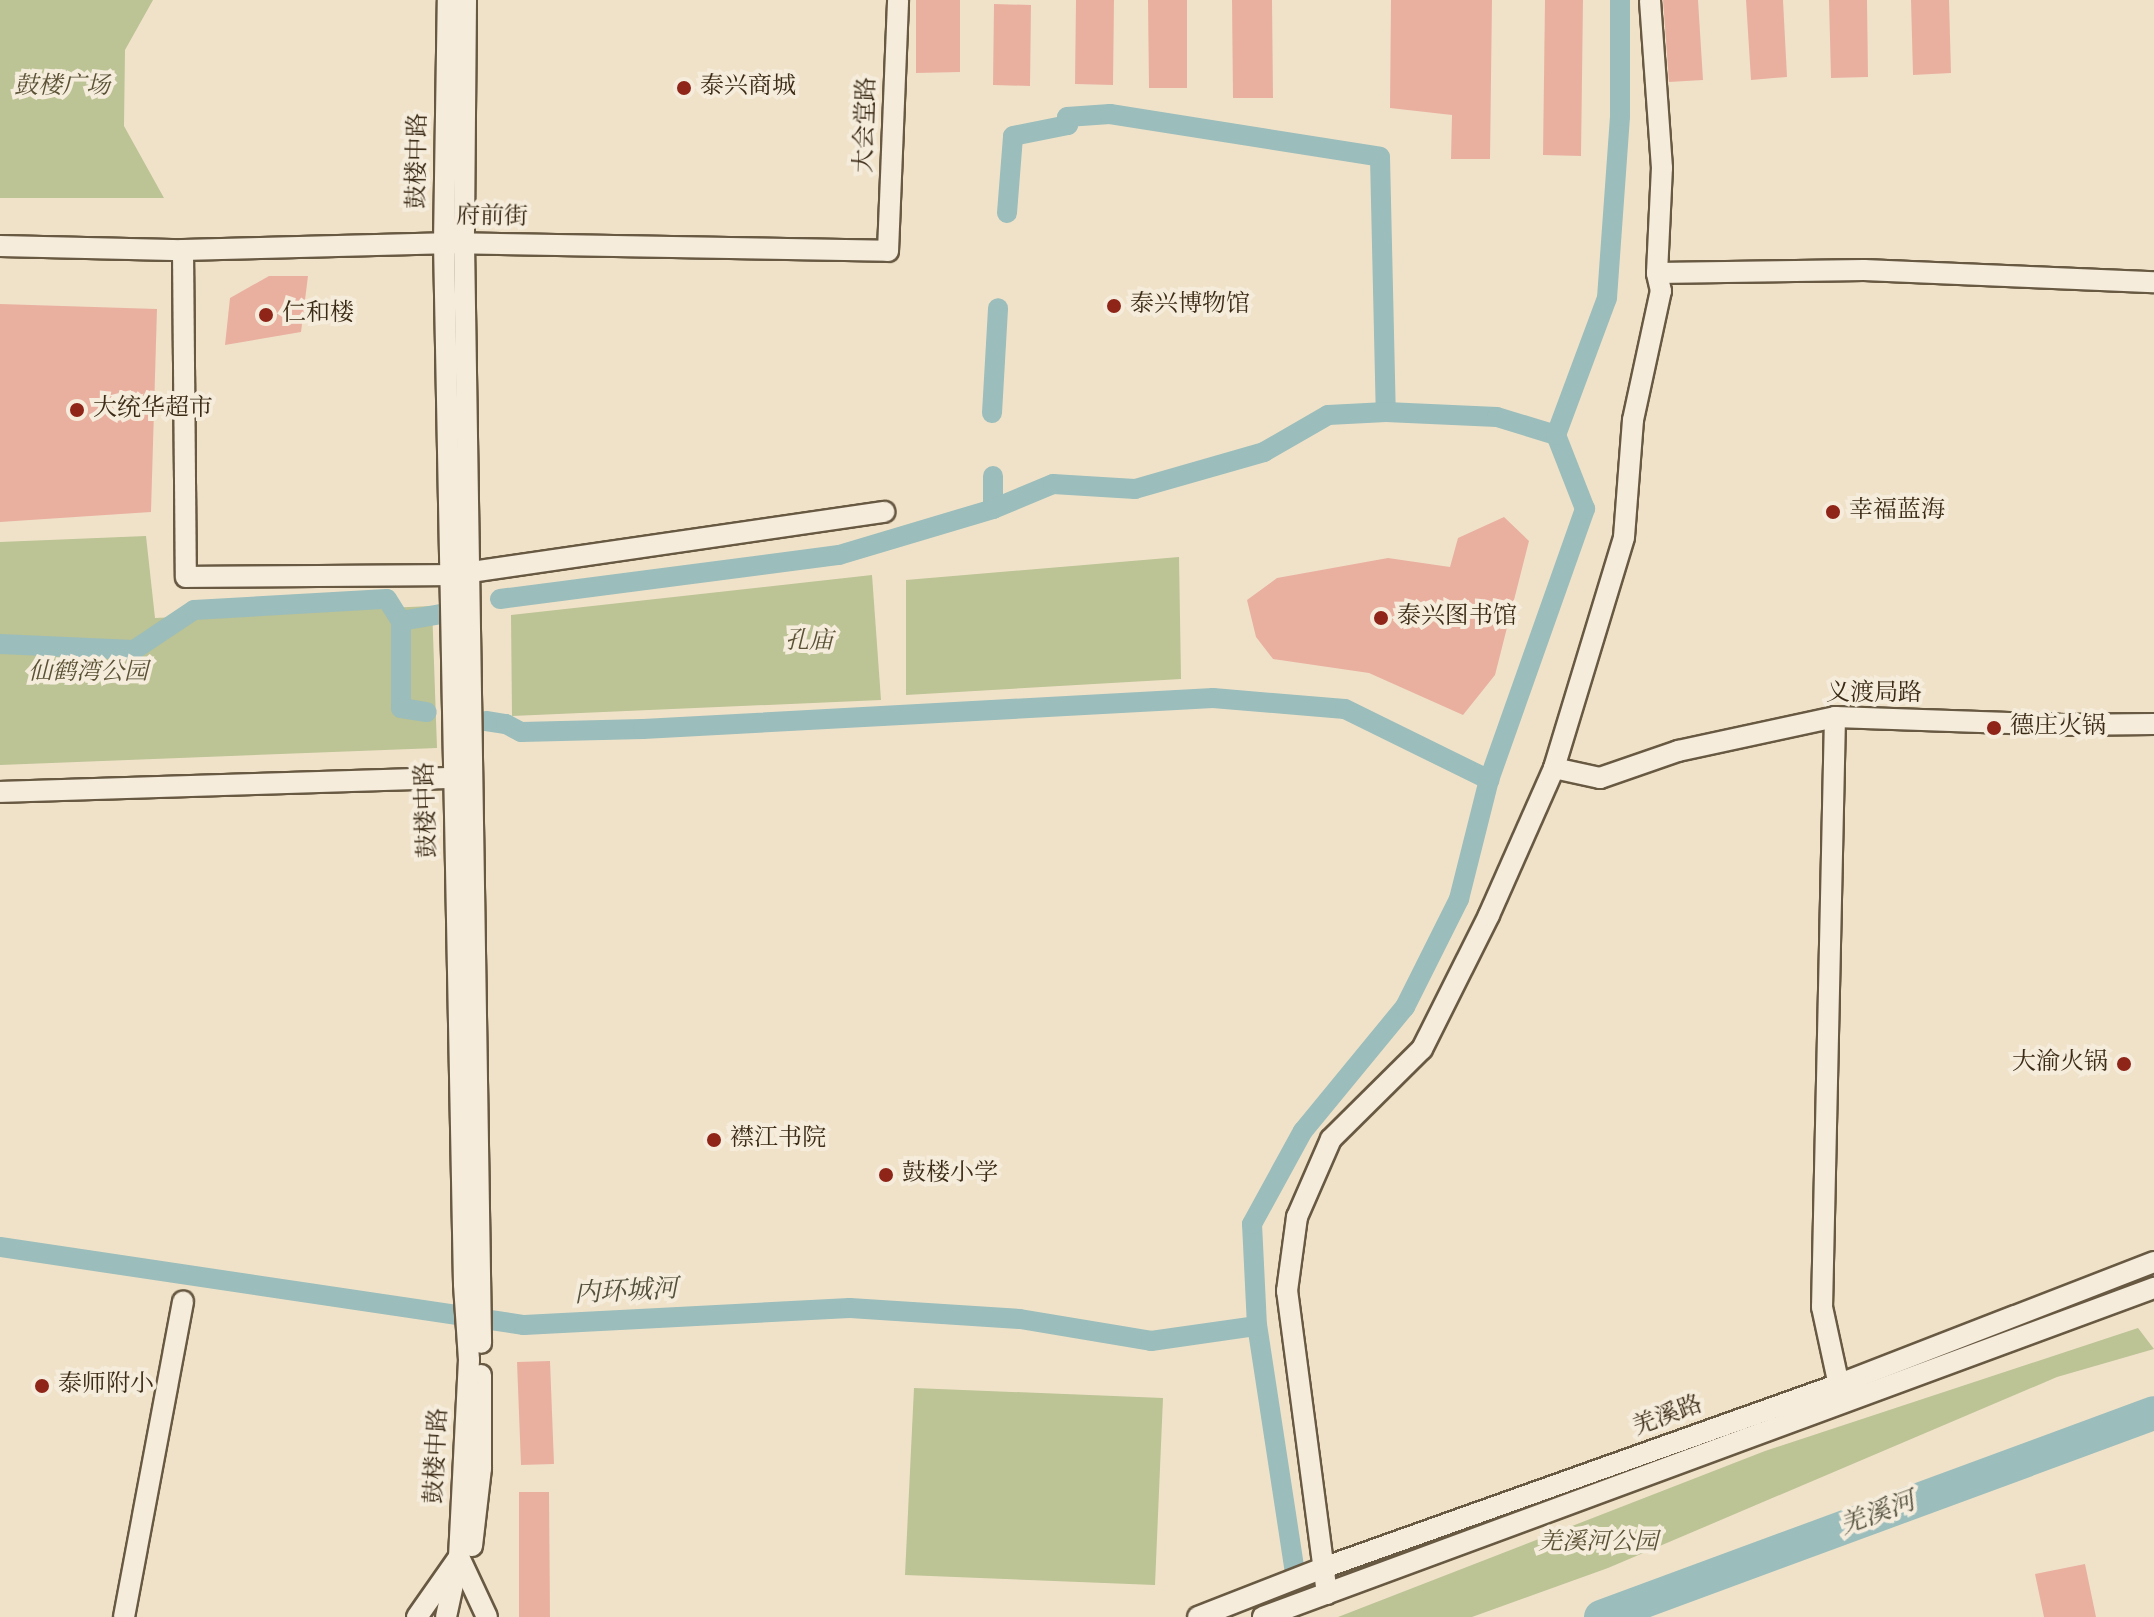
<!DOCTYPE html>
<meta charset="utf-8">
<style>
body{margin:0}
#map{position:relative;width:2154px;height:1617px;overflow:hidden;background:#f0e2c9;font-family:"Old Standard TT","Noto Serif SC",serif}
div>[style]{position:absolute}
.green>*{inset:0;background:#bcc395}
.canal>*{height:20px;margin:-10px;padding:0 10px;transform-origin:10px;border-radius:10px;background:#9bbdbb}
.river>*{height:34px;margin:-17px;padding:0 17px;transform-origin:17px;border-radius:17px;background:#9bbdbb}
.building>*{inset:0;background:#e9b0a0}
.roads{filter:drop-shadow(2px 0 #685942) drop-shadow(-2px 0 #685942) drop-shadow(0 2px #685942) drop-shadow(0 -2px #685942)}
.minor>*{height:20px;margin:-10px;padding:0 10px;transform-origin:10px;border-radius:10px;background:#f5ecdc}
.dots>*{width:22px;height:22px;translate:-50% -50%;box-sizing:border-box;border:4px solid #f5ecdc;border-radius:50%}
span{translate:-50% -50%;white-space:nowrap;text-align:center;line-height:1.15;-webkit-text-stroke:8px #f5ecdc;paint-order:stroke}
.park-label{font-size:24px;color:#5b5135;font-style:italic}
.poi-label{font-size:24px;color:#3b2b15}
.left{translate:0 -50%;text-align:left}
.right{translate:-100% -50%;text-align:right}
.street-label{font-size:24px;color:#3b2b15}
.water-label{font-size:26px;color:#53503e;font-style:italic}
</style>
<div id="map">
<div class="green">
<div style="clip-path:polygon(0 0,153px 0,125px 50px,124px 126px,164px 198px,0 198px)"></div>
<div style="clip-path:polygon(146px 536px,155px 618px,432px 606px,437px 748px,0 765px,0 542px)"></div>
<div style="clip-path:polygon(1179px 557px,1181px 679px,906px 695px,906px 580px)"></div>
<div style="clip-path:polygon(872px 575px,881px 700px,512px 716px,511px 615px)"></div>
<div style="clip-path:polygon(2138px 1328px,2154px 1349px,2057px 1377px,1608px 1568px,1472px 1617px,1338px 1617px,1765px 1451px)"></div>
<div style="clip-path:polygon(914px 1388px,1163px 1398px,1155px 1585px,905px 1575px)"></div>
</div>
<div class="canal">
<div style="left:1007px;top:213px;width:77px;rotate:-85.5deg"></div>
<div style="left:1013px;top:136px;width:56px;rotate:-11.3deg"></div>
<div style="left:1068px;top:125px;width:8px;rotate:-97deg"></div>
<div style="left:1067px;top:117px;width:43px;rotate:-4deg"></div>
<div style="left:1110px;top:114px;width:273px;rotate:9deg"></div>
<div style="left:1380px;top:157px;width:255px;rotate:88.7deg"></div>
<div style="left:1386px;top:412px;width:111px;rotate:2.6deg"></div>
<div style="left:1497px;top:417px;width:62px;rotate:17deg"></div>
<div style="left:992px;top:413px;width:105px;rotate:-86.7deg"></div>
<div style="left:993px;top:509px;width:33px;rotate:-90deg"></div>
<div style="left:500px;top:599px;width:342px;rotate:-7.4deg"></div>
<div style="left:839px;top:555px;width:161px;rotate:-16.6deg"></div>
<div style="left:993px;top:509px;width:65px;rotate:-22.6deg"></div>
<div style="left:1053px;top:484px;width:82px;rotate:3.5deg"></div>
<div style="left:1135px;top:489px;width:134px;rotate:-16deg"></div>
<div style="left:1264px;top:452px;width:74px;rotate:-30deg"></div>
<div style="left:1328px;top:415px;width:58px;rotate:-3deg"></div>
<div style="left:401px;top:621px;width:40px;rotate:-10deg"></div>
<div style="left:0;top:644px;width:134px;rotate:2.6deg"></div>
<div style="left:134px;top:650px;width:72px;rotate:-33.7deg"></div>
<div style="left:194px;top:610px;width:193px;rotate:-3.3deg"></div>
<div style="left:387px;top:599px;width:26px;rotate:58deg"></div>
<div style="left:401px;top:621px;width:87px;rotate:90deg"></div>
<div style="left:401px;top:708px;width:26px;rotate:9deg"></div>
<div style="left:486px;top:721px;width:20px;rotate:9deg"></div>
<div style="left:506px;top:724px;width:17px;rotate:28deg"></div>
<div style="left:521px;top:732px;width:122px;rotate:-1.4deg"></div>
<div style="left:643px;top:729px;width:571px;rotate:-3.11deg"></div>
<div style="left:1213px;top:698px;width:132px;rotate:4.8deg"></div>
<div style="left:1345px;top:709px;width:161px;rotate:26.2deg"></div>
<div style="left:0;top:1247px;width:530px;rotate:8.47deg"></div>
<div style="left:524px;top:1325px;width:326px;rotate:-3deg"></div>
<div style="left:850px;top:1308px;width:170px;rotate:3.7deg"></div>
<div style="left:1020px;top:1319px;width:133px;rotate:9.5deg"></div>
<div style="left:1151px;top:1341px;width:107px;rotate:-8.1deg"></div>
<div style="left:1295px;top:1573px;width:250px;rotate:-98.7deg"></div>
<div style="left:1257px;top:1326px;width:102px;rotate:-92.8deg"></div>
<div style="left:1252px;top:1224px;width:106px;rotate:-61.3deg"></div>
<div style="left:1303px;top:1131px;width:161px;rotate:-50.6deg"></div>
<div style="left:1405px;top:1007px;width:121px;rotate:-63.4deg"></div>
<div style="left:1459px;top:899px;width:123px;rotate:-75.9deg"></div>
<div style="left:1489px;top:780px;width:288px;rotate:-70.5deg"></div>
<div style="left:1585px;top:509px;width:79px;rotate:-111.4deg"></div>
<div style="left:1556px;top:435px;width:146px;rotate:-69.6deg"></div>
<div style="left:1607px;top:298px;width:182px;rotate:-85.9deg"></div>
<div style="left:1620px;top:116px;width:116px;rotate:-90deg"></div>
</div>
<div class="river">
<div style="left:1601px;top:1617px;width:589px;rotate:-20.25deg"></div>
</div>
<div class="building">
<div style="clip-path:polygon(916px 0,960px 0,960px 72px,916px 73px)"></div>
<div style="clip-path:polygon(1076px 0,1114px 0,1113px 85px,1075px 84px)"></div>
<div style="clip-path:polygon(1148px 0,1187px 0,1187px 88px,1149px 88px)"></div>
<div style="clip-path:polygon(1232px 0,1272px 0,1273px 98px,1233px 98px)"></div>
<div style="clip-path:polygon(1391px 0,1492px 0,1490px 159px,1451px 159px,1452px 115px,1390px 108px)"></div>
<div style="clip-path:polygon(1545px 0,1583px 0,1581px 156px,1543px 155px)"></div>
<div style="clip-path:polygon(1663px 0,1698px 0,1703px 80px,1669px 82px)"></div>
<div style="clip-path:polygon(1746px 0,1783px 0,1787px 77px,1751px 80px)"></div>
<div style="clip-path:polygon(1829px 0,1867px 0,1868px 77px,1831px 78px)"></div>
<div style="clip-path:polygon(1911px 0,1949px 0,1951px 73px,1913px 75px)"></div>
<div style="clip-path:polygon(994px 4px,1031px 5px,1030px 86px,993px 85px)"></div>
<div style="clip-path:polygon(269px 276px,308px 276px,301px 332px,225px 345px,230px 298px)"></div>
<div style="clip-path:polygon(0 304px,157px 309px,151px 512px,0 522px)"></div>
<div style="clip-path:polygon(1504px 517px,1529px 541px,1495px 675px,1463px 715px,1369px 673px,1273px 659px,1256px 637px,1247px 600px,1277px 578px,1388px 558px,1450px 567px,1458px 538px)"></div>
<div style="clip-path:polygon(550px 1361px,554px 1464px,521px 1465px,517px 1362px)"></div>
<div style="clip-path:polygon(519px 1492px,549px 1492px,550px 1617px,519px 1617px)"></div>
<div style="clip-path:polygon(2085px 1564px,2096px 1617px,2044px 1617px,2035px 1574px)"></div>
</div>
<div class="roads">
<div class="minor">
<div style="left:466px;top:0;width:243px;rotate:90.5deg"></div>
<div style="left:464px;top:243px;width:1100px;rotate:89.11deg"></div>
<div style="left:0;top:246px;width:183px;rotate:1.3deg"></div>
<div style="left:183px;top:250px;width:261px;rotate:-1.5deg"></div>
<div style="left:444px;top:243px;width:444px;rotate:1deg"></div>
<div style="left:888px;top:251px;width:251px;rotate:-87.7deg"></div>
<div style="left:183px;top:250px;width:327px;rotate:89.5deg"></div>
<div style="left:186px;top:577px;width:265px;rotate:-0.4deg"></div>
<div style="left:451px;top:575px;width:438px;rotate:-8.3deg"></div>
<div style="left:1657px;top:273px;width:207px;rotate:-0.8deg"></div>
<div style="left:1864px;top:270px;width:290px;rotate:2.4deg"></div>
<div style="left:1835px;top:717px;width:590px;rotate:91.26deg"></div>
<div style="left:1822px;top:1307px;width:90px;rotate:77.8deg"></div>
<div style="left:1554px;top:768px;width:47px;rotate:12.3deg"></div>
<div style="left:1600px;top:778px;width:83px;rotate:-19.1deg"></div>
<div style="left:1678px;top:751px;width:161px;rotate:-12.2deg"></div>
<div style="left:1835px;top:717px;width:225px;rotate:2deg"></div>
<div style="left:2060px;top:725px;width:94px;rotate:-0.6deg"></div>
<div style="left:0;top:792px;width:454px;rotate:-1.8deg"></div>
<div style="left:472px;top:1546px;width:79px;rotate:-83.4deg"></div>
<div style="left:481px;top:1468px;width:93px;rotate:-90deg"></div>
<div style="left:1327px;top:1594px;width:306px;rotate:-97.5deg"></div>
<div style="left:1287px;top:1291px;width:75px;rotate:-82.3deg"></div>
<div style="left:1297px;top:1217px;width:85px;rotate:-66.4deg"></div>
<div style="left:1331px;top:1139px;width:128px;rotate:-44.7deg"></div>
<div style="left:1422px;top:1049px;width:150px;rotate:-63.4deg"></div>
<div style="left:1489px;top:915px;width:161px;rotate:-66.1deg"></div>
<div style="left:1554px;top:768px;width:241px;rotate:-73.1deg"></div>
<div style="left:1624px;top:537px;width:117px;rotate:-85.6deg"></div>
<div style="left:1633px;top:420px;width:132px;rotate:-77.8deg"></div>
<div style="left:1661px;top:291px;width:18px;rotate:-103deg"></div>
<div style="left:1657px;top:273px;width:105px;rotate:-87.3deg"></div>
<div style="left:1662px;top:168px;width:168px;rotate:-94.1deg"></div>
<div style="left:124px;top:1617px;width:321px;rotate:-79.4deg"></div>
<div style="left:417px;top:1617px;width:73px;rotate:-55deg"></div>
<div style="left:459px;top:1557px;width:66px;rotate:65deg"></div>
<div style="left:446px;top:1617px;width:61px;rotate:-77.8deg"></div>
<div style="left:459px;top:1557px;width:197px;rotate:-87.1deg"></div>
<div style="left:469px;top:1360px;width:76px;rotate:-93.8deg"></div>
<div style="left:464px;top:1284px;width:1041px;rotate:-91.1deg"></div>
<div style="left:444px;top:243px;width:243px;rotate:-89.1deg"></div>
<div style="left:1198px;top:1617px;width:134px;rotate:-21.4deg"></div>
<div style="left:1323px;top:1568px;width:546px;rotate:-19.6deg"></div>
<div style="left:1837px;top:1385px;width:340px;rotate:-21.2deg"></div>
<div style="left:1263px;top:1617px;width:950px;rotate:-20.27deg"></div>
</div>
</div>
<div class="dots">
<div style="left:684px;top:88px;background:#8f2418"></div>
<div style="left:1114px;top:306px;background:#8f2418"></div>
<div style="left:266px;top:315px;background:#8f2418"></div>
<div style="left:77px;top:410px;background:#8f2418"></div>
<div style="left:1833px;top:512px;background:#8f2418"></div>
<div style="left:1381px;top:618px;background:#8f2418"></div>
<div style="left:1994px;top:728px;background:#8f2418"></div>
<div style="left:2124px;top:1064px;background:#8f2418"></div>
<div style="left:714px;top:1140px;background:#8f2418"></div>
<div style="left:886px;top:1175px;background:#8f2418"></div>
<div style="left:42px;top:1386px;background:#8f2418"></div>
</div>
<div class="park-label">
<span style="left:62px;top:88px">鼓楼广场</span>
<span style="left:809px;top:643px">孔庙</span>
<span style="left:88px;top:674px">仙鹤湾公园</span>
<span style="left:1598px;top:1544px">羌溪河公园</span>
</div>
<div class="poi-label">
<span class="left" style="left:700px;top:88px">泰兴商城</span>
<span class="left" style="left:1130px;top:306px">泰兴博物馆</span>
<span class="left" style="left:282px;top:315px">仁和楼</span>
<span class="left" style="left:93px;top:410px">大统华超市</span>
<span class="left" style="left:1849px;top:512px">幸福蓝海</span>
<span class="left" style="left:1397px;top:618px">泰兴图书馆</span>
<span class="left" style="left:2010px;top:728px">德庄火锅</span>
<span class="right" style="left:2108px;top:1064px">大渝火锅</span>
<span class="left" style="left:730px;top:1140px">襟江书院</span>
<span class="left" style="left:902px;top:1175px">鼓楼小学</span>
<span class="left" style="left:58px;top:1386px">泰师附小</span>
</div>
<div class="street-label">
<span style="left:867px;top:125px;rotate:-88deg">大会堂路</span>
<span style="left:419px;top:161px;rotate:-89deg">鼓楼中路</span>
<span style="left:492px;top:218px;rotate:1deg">府前街</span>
<span style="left:1874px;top:695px">义渡局路</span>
<span style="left:428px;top:810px;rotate:-92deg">鼓楼中路</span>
<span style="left:1668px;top:1417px;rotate:-20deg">羌溪路</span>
<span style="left:438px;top:1456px;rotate:-87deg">鼓楼中路</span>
</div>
<div class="water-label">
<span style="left:626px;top:1293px;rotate:-3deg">内环城河</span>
<span style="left:1878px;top:1515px;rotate:-20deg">羌溪河</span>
</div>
</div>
